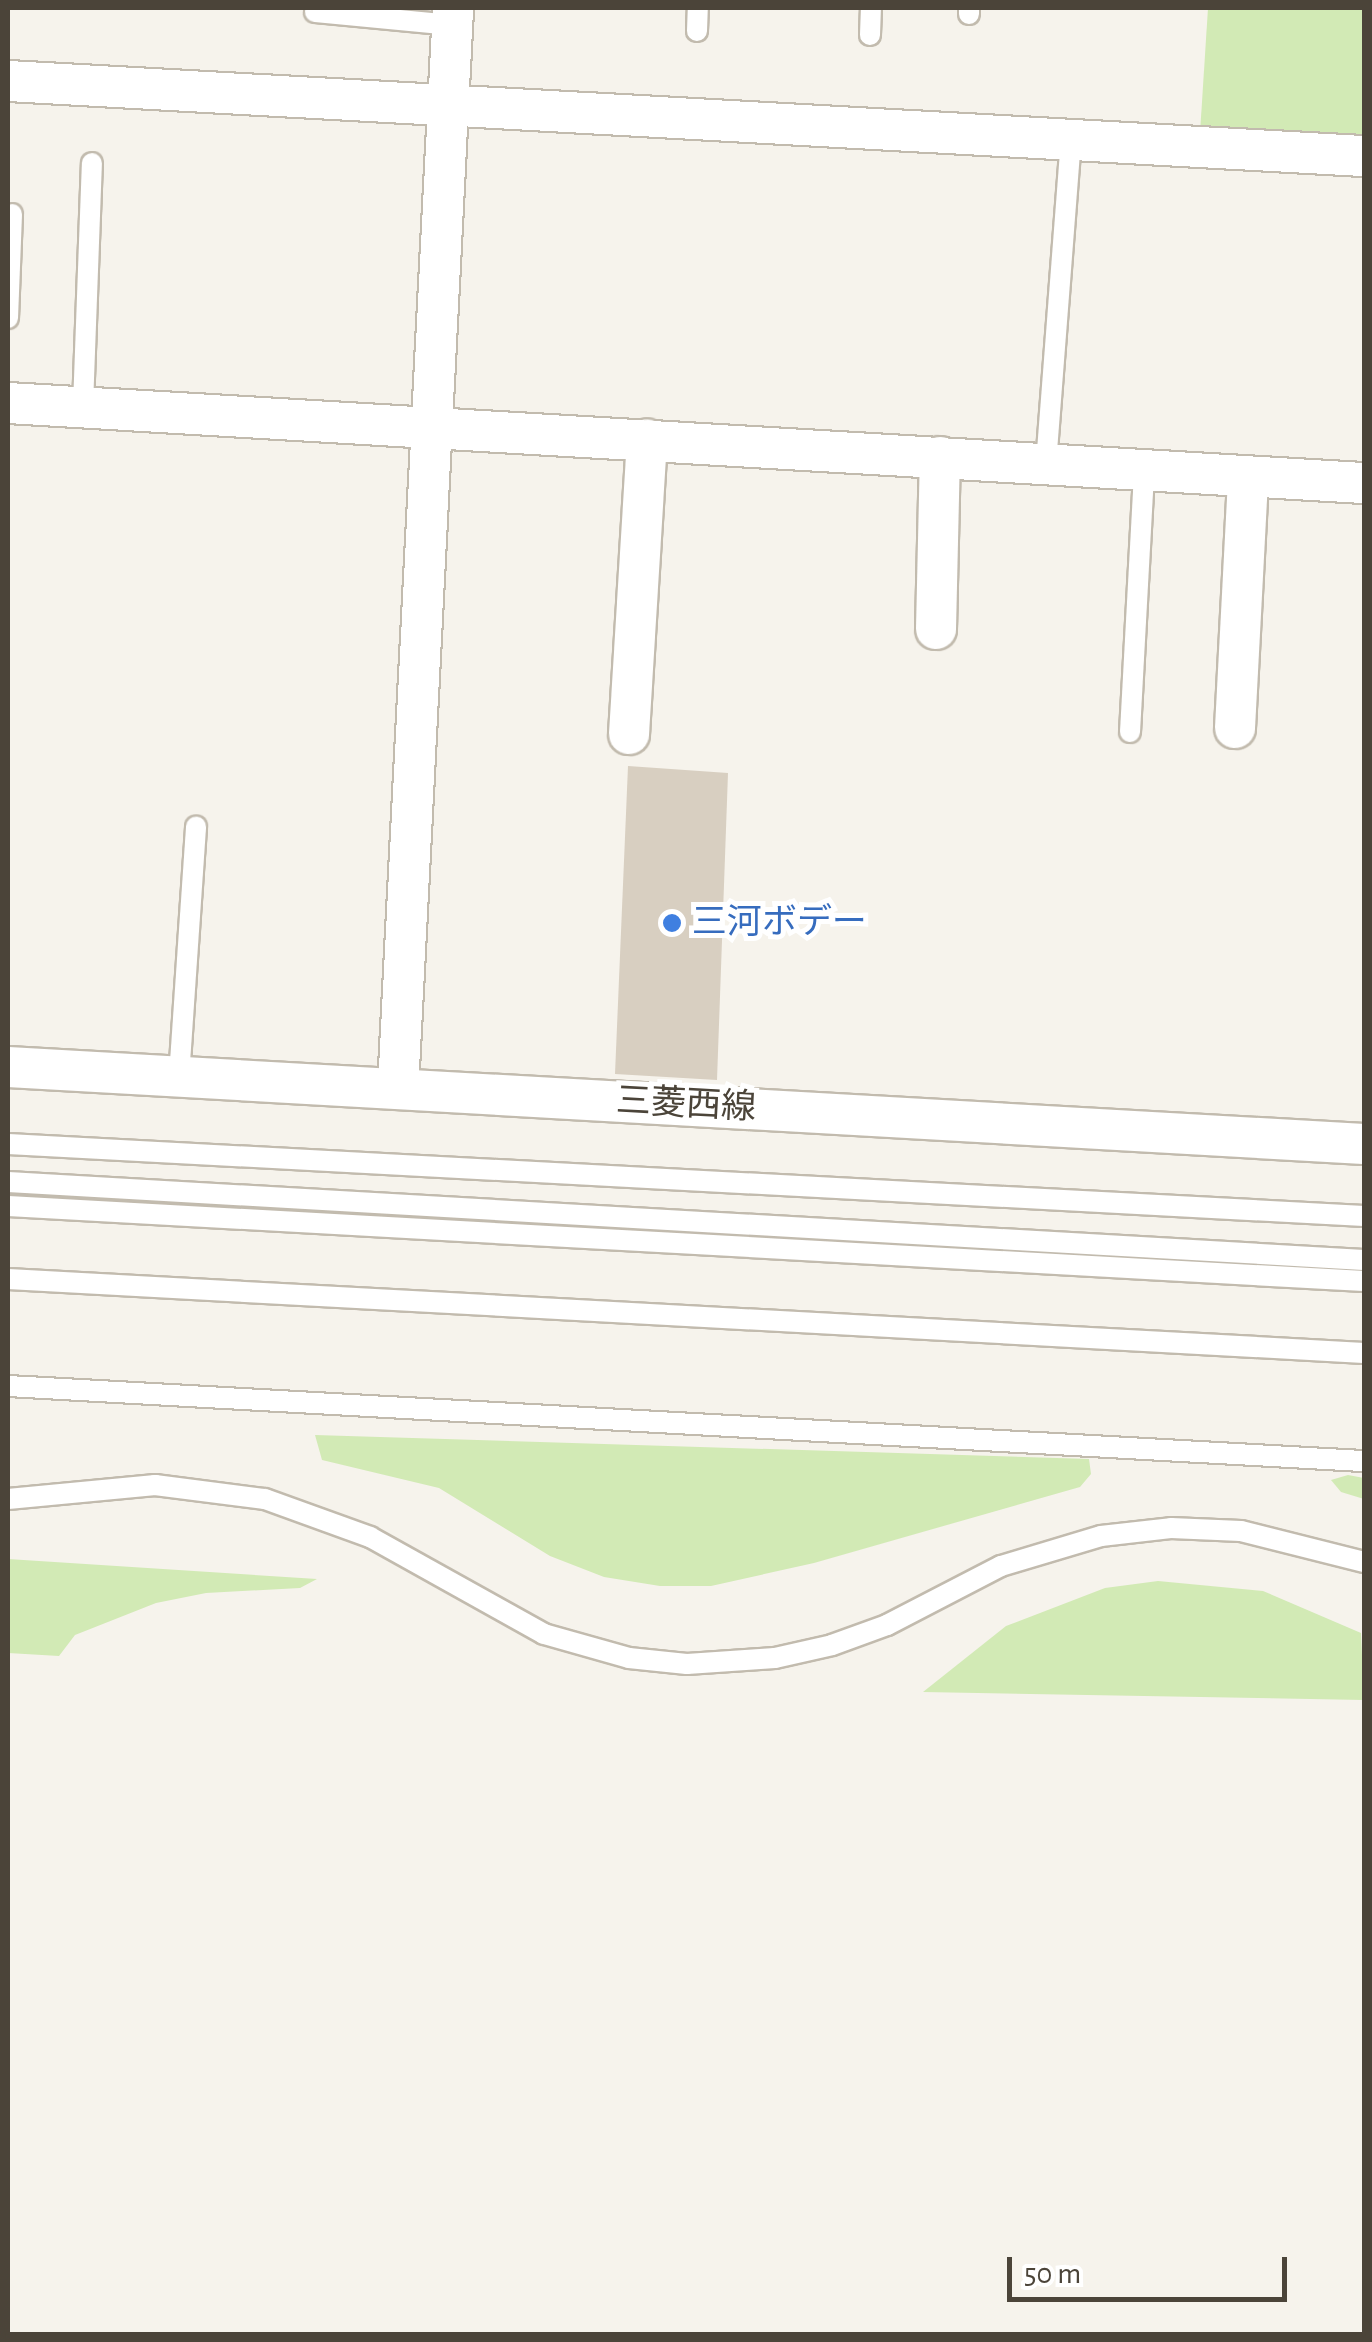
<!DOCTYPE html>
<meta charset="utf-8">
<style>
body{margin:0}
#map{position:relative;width:1372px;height:2342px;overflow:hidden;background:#f6f3ec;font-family:"Alegreya Sans","Noto Sans JP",sans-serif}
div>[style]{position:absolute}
.green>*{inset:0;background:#d2eab5}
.building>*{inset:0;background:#d8cfc1}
.roads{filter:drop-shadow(2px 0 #c2bbae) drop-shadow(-2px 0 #c2bbae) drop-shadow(0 2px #c2bbae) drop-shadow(0 -2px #c2bbae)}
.lane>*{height:20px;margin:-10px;padding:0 10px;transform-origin:10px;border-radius:10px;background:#fff}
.street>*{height:40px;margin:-20px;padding:0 20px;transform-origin:20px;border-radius:20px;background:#fff}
.dots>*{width:28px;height:28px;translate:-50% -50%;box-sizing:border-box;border:5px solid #fff;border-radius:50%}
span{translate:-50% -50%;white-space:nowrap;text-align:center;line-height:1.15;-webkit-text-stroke:10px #fff;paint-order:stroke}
.shop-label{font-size:35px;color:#366cbe}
.left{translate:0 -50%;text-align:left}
.street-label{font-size:35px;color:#4b4439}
.frame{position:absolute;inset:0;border:10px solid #4b4439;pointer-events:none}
.scale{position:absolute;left:1007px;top:2257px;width:280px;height:45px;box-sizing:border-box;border:5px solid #4b4439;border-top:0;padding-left:12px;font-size:30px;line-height:35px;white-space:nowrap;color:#4b4439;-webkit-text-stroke:8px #fff;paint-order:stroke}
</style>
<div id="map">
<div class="green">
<div style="clip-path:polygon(1208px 8px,1364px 8px,1363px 145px,1200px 133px)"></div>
<div style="clip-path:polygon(315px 1435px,1089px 1459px,1091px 1474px,1080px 1487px,814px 1563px,711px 1586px,660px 1586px,604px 1577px,550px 1556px,439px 1488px,322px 1460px)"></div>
<div style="clip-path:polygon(1348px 1475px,1364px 1478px,1364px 1499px,1341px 1492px,1331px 1480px)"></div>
<div style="clip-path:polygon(8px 1559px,317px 1579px,300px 1588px,206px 1593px,156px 1603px,75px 1635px,59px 1656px,8px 1653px)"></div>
<div style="clip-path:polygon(1158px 1581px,1263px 1591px,1361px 1633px,1364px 1700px,923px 1692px,1006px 1626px,1105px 1588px)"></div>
</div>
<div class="building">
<div style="clip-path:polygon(628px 766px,728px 773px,717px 1080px,615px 1074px)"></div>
</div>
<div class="roads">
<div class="lane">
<div style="left:315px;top:12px;width:138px;rotate:5.4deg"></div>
<div style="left:969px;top:14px;width:6px;rotate:-90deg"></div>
<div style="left:697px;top:31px;width:23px;rotate:-88deg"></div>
<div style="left:870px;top:35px;width:27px;rotate:-88deg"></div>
<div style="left:8px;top:318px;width:104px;rotate:-87.8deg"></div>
<div style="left:83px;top:406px;width:243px;rotate:-87.9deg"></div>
<div style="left:1046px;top:464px;width:327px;rotate:-85.6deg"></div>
<div style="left:1130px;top:732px;width:261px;rotate:-86.9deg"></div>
<div style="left:179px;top:1077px;width:251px;rotate:-86.1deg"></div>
<div style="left:8px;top:1144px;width:1358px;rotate:3.04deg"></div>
<div style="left:8px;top:1182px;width:1358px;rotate:3.29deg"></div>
<div style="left:8px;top:1206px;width:1358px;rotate:3.17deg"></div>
<div style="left:8px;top:1279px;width:1358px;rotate:3.12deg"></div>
<div style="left:8px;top:1386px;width:1358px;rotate:3.17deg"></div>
<div style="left:8px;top:1499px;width:148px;rotate:-5.4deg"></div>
<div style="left:155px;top:1485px;width:111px;rotate:7.3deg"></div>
<div style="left:265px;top:1499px;width:112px;rotate:19.9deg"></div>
<div style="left:370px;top:1537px;width:199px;rotate:29.1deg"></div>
<div style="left:544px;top:1634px;width:88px;rotate:15.8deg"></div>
<div style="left:629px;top:1658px;width:58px;rotate:5.9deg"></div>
<div style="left:687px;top:1664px;width:88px;rotate:-3.9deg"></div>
<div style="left:775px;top:1658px;width:58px;rotate:-12.8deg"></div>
<div style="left:832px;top:1645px;width:59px;rotate:-20deg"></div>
<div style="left:887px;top:1625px;width:128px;rotate:-27.4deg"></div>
<div style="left:1001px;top:1566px;width:104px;rotate:-16.7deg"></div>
<div style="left:1101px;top:1536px;width:70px;rotate:-6.5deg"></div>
<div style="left:1171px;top:1528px;width:70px;rotate:2.5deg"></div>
<div style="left:1241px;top:1531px;width:127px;rotate:14.1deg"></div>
</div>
<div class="street">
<div style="left:8px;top:81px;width:1358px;rotate:3.17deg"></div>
<div style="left:8px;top:403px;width:1358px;rotate:3.38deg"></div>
<div style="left:936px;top:629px;width:172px;rotate:-88.7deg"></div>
<div style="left:1235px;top:728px;width:251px;rotate:-87deg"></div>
<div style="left:629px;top:734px;width:295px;rotate:-86.5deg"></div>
<div style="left:8px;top:1067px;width:1358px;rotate:3.25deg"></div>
<div style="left:398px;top:1088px;width:1081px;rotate:-87.08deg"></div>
</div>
</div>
<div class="dots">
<div style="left:672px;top:923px;background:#3f7fe0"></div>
</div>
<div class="shop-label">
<span class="left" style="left:692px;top:923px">三河ボデー</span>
</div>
<div class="street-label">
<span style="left:686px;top:1105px;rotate:3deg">三菱西線</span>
</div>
<div class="frame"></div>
<div class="scale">50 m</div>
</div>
